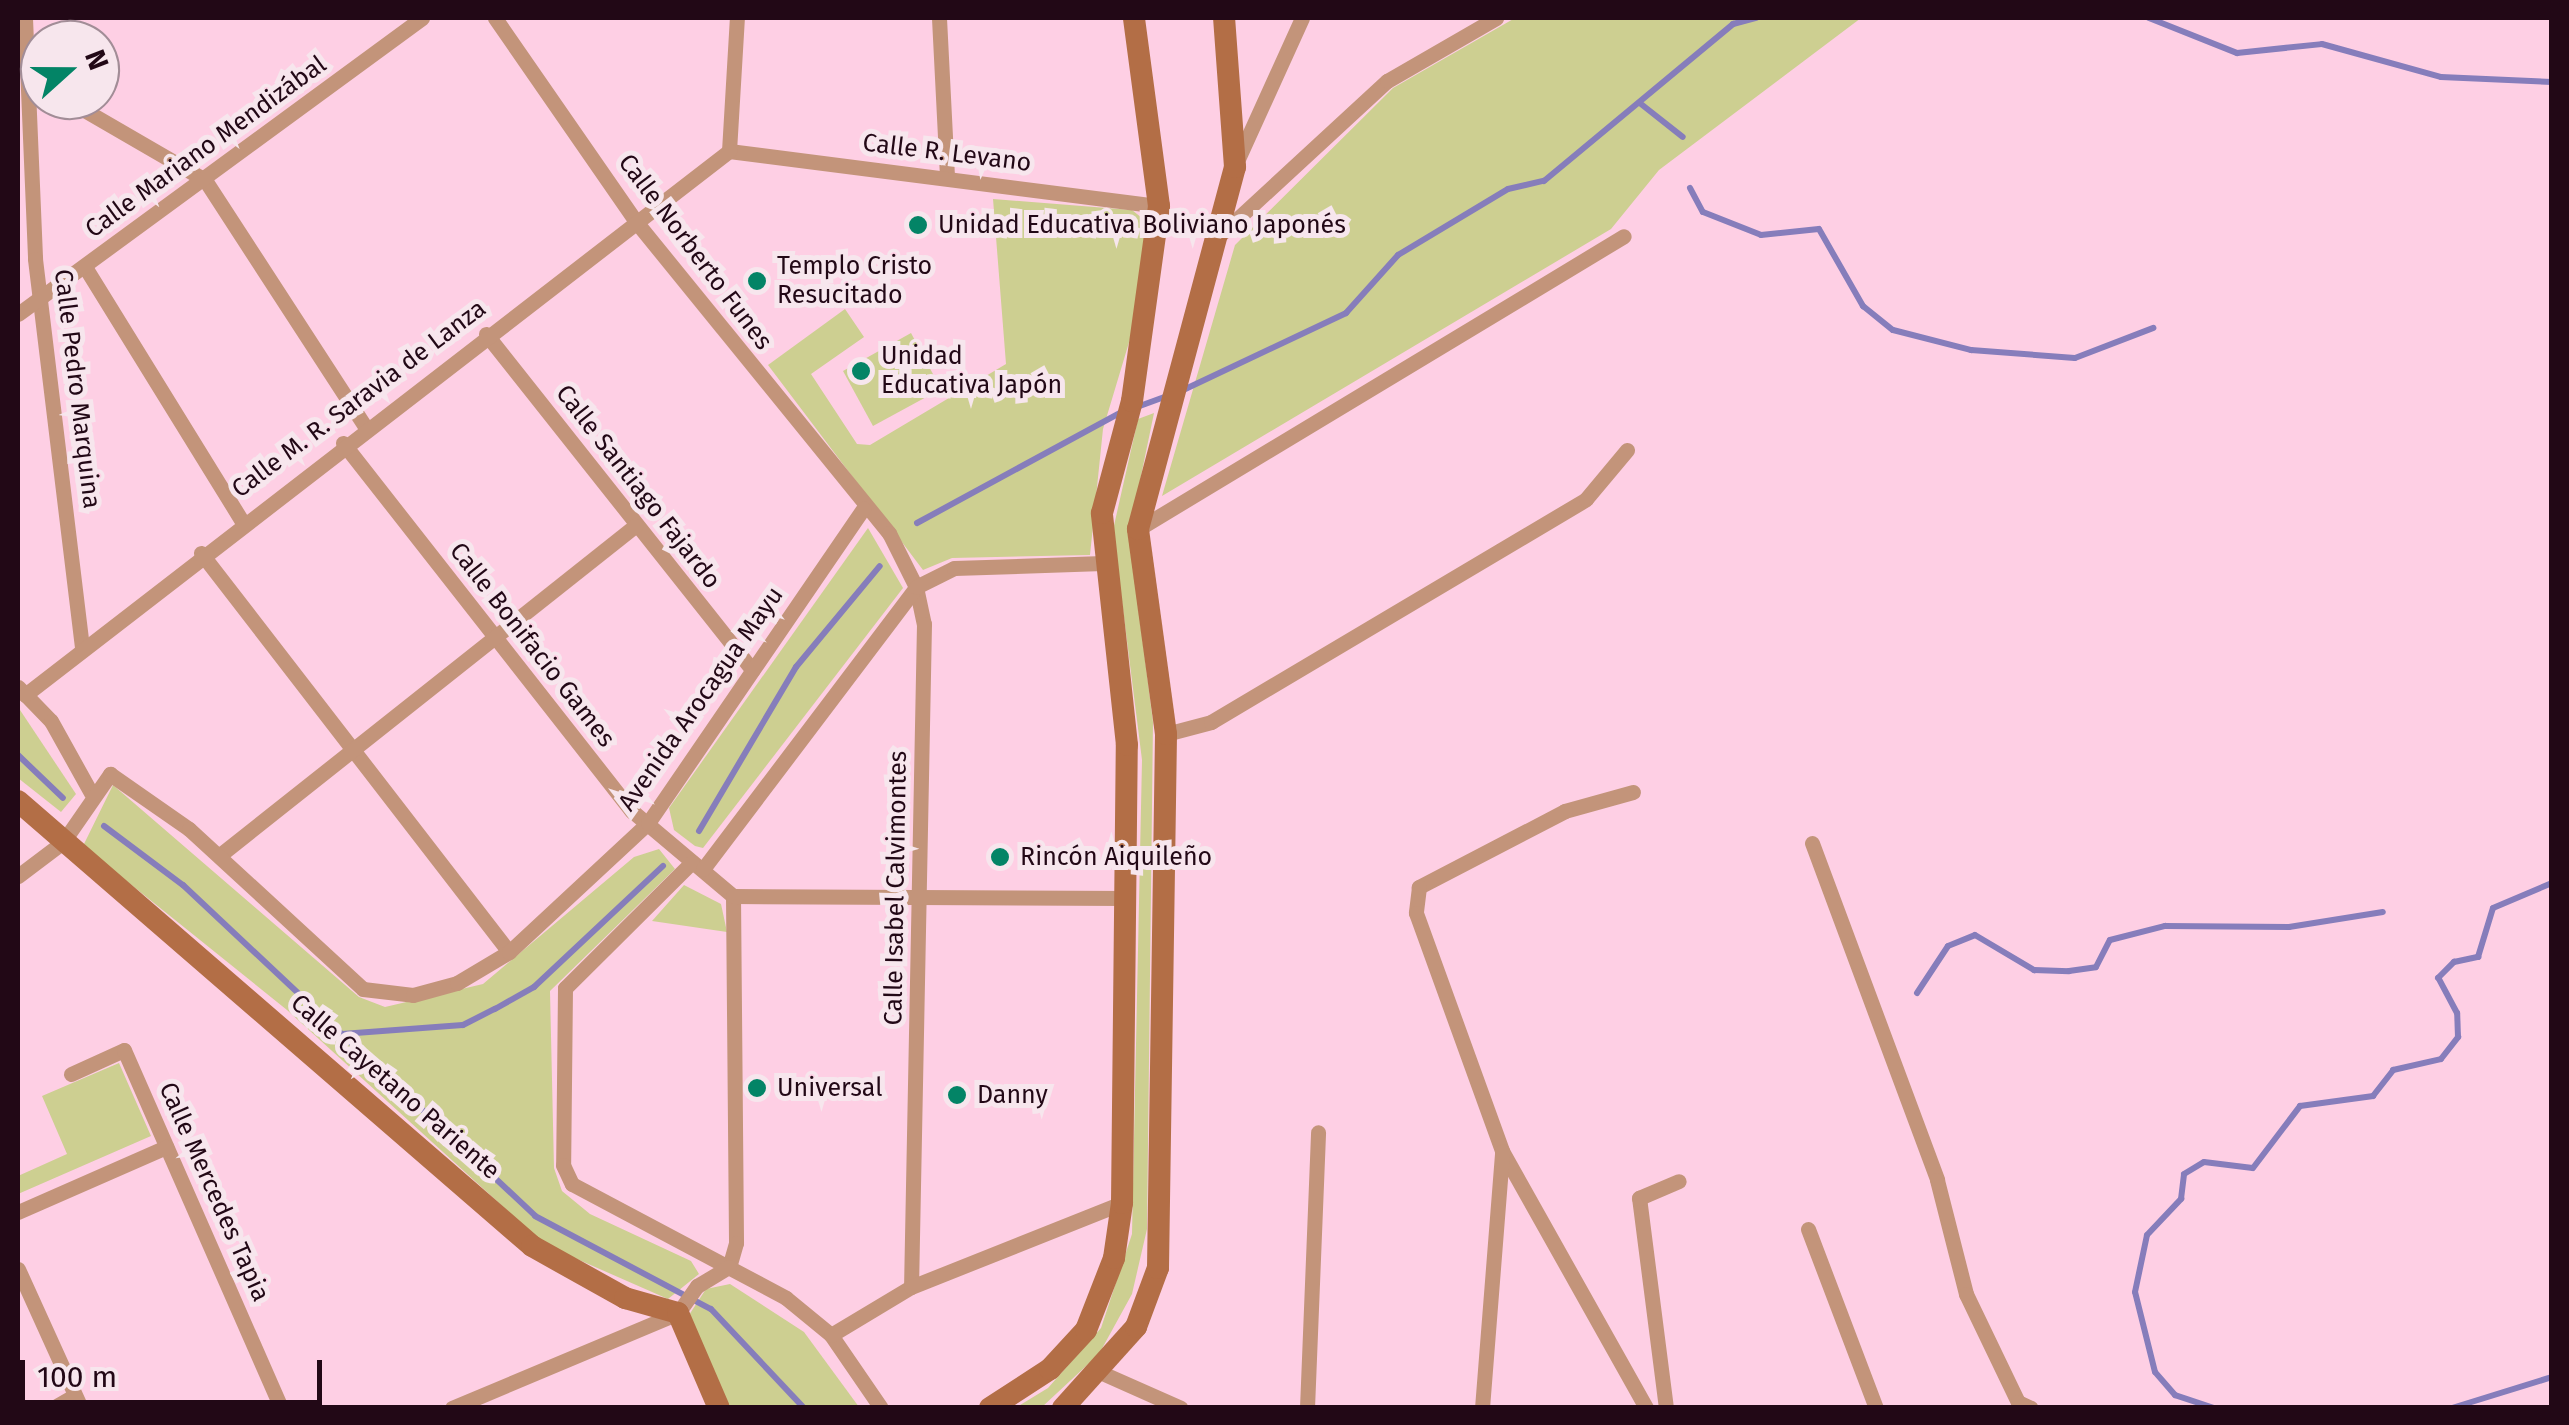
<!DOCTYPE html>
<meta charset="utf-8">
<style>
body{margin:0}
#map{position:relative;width:2569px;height:1425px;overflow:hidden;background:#fecfe4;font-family:"Fira Sans",sans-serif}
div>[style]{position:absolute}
.green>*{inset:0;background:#cdcf91}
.stream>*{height:6px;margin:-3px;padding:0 3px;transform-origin:3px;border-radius:3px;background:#867dbb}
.street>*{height:15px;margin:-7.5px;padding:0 7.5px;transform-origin:7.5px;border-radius:7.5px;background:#c3947a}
.secondary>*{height:22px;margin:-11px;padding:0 11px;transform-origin:11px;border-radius:11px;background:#b36e46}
.dots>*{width:28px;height:28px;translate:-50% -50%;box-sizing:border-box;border:5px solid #f7e6ed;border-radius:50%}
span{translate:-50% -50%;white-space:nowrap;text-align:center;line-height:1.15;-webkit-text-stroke:10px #f7e6ed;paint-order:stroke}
.street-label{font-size:25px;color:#220816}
.poi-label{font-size:25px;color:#220816}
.left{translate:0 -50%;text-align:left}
.frame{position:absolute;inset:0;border:20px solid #220816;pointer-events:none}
.north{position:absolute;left:20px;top:20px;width:100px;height:100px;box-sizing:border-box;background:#f7e6ed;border:2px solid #a28d97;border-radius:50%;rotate:69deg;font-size:28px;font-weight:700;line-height:40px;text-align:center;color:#220816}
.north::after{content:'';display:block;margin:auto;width:35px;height:45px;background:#038466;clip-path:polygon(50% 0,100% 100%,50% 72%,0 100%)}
.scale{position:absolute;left:20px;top:1360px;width:302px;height:45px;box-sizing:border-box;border:5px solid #220816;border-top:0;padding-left:12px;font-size:30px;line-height:35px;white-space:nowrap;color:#220816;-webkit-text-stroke:8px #f7e6ed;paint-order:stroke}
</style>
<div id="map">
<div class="green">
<div style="clip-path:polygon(1515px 18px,1861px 18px,1659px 170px,1611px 229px,1162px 496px,1235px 245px,1393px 88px)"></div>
<div style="clip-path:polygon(993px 199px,1132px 210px,1147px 222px,1139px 309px,1103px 429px,1090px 555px,952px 558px,923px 570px,768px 365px,845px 309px,864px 337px,811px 374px,857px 444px,870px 445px,1006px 364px)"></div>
<div style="clip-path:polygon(911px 333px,941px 389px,873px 426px,843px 371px)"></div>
<div style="clip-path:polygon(1154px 413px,1129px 534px,1153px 722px,1147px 1229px,1132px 1294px,1099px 1354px,1042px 1407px,1015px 1408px,1048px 1388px,1101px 1328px,1132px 1234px,1142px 760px,1113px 530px,1138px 419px)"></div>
<div style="clip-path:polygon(868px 528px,903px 588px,703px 848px,695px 846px,674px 830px,669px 808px)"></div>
<div style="clip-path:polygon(18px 707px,76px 794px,61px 812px,18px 778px)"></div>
<div style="clip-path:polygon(113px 785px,359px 997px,385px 1007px,483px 984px,634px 857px,659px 849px,675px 869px,550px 991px,554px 1168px,562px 1191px,590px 1214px,691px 1261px,699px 1274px,668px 1299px,545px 1245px,287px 1010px,83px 846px)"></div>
<div style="clip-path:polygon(684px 885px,721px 904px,727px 932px,652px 921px)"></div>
<div style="clip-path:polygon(119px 1063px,151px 1136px,18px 1194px,18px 1176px,67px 1154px,42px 1096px)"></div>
<div style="clip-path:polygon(730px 1284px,804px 1332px,859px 1407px,728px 1407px,689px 1315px,706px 1289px)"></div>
</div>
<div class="stream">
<div style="left:2149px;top:18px;width:95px;rotate:21.7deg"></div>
<div style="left:2237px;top:53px;width:85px;rotate:-6deg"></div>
<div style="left:2322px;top:44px;width:123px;rotate:15.5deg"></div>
<div style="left:2441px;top:77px;width:111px;rotate:2.6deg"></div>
<div style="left:1641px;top:104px;width:53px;rotate:38.2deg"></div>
<div style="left:1690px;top:188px;width:27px;rotate:62deg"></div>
<div style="left:1703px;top:212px;width:62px;rotate:21.6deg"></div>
<div style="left:1761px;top:235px;width:58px;rotate:-5.9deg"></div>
<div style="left:1819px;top:229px;width:89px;rotate:60.3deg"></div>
<div style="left:1863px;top:306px;width:38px;rotate:39deg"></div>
<div style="left:1893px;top:330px;width:81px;rotate:14.4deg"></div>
<div style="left:1971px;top:350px;width:104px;rotate:4.4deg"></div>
<div style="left:2075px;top:358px;width:84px;rotate:-21deg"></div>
<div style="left:1179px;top:392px;width:185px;rotate:-25.3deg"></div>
<div style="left:1346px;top:313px;width:78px;rotate:-48.1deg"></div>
<div style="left:1398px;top:255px;width:128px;rotate:-31deg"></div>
<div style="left:1508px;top:189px;width:37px;rotate:-13deg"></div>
<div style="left:1544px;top:181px;width:246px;rotate:-39.7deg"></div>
<div style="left:1733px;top:24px;width:24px;rotate:-15deg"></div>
<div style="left:1137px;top:407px;width:32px;rotate:-20deg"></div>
<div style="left:917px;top:523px;width:231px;rotate:-28.5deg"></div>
<div style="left:18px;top:755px;width:62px;rotate:43.7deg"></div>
<div style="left:104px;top:826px;width:99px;rotate:36.8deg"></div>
<div style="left:183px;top:885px;width:483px;rotate:43.2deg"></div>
<div style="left:535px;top:1216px;width:199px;rotate:27.9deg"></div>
<div style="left:711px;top:1309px;width:136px;rotate:46.8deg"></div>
<div style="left:699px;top:831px;width:191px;rotate:-59.4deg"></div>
<div style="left:796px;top:667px;width:131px;rotate:-50.3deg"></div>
<div style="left:1917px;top:993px;width:56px;rotate:-56.6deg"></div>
<div style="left:1948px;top:946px;width:29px;rotate:-22deg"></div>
<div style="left:1975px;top:935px;width:69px;rotate:30.7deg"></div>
<div style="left:2034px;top:970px;width:35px;rotate:2deg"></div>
<div style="left:2069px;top:971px;width:27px;rotate:-8deg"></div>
<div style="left:2096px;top:967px;width:30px;rotate:-63deg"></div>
<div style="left:2110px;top:940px;width:57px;rotate:-14.3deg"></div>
<div style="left:2165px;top:926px;width:124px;rotate:0.5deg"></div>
<div style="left:2289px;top:927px;width:95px;rotate:-9.1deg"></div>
<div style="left:342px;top:1034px;width:121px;rotate:-4.3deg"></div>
<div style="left:463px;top:1025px;width:36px;rotate:-27deg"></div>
<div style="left:495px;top:1009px;width:45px;rotate:-29.4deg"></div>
<div style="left:534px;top:987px;width:177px;rotate:-43.2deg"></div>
<div style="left:2214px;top:1408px;width:41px;rotate:-161.6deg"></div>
<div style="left:2175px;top:1395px;width:30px;rotate:-131deg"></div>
<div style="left:2155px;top:1372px;width:82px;rotate:-104deg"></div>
<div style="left:2135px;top:1292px;width:58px;rotate:-78.1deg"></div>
<div style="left:2147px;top:1235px;width:50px;rotate:-46.6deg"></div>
<div style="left:2181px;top:1199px;width:25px;rotate:-83deg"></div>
<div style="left:2184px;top:1174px;width:23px;rotate:-31deg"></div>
<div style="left:2204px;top:1162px;width:49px;rotate:7deg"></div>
<div style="left:2253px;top:1168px;width:78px;rotate:-52.8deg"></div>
<div style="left:2300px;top:1106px;width:74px;rotate:-7.8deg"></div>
<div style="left:2373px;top:1096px;width:33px;rotate:-52deg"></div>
<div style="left:2393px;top:1070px;width:49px;rotate:-12.9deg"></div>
<div style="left:2441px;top:1059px;width:28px;rotate:-52deg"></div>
<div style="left:2458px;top:1037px;width:24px;rotate:-92deg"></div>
<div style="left:2457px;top:1013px;width:40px;rotate:-118deg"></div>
<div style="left:2438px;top:978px;width:23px;rotate:-45deg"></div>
<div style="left:2454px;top:962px;width:25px;rotate:-12deg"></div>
<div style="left:2478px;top:957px;width:51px;rotate:-73deg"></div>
<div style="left:2493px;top:908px;width:64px;rotate:-23deg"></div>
<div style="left:2452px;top:1408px;width:105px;rotate:-17.2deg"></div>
</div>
<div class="street">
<div style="left:25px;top:18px;width:241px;rotate:87.6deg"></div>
<div style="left:35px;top:259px;width:390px;rotate:83.1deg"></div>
<div style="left:495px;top:18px;width:249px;rotate:55.3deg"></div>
<div style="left:637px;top:223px;width:400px;rotate:50.9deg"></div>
<div style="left:889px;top:533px;width:60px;rotate:63.4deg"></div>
<div style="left:916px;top:587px;width:38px;rotate:78deg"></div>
<div style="left:924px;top:624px;width:663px;rotate:91.12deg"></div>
<div style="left:939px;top:18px;width:159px;rotate:87.1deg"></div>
<div style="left:67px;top:100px;width:160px;rotate:30.1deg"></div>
<div style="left:205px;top:180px;width:293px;rotate:57deg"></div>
<div style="left:729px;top:151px;width:434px;rotate:7.3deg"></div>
<div style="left:729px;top:151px;width:133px;rotate:-86.6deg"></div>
<div style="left:1238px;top:159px;width:155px;rotate:-65.6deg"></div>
<div style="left:1221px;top:234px;width:226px;rotate:-42.7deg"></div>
<div style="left:1387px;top:81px;width:126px;rotate:-30deg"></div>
<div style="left:85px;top:267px;width:297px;rotate:58.3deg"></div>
<div style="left:18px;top:314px;width:501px;rotate:-36.23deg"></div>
<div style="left:486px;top:334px;width:429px;rotate:51.6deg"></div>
<div style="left:343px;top:443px;width:468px;rotate:51.9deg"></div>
<div style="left:632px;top:811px;width:132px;rotate:40.1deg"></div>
<div style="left:733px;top:896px;width:347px;rotate:89.5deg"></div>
<div style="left:736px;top:1243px;width:25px;rotate:106deg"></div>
<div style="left:1138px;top:529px;width:567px;rotate:-31.08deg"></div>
<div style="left:201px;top:553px;width:504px;rotate:52.33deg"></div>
<div style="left:18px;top:687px;width:47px;rotate:45.9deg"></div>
<div style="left:51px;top:721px;width:82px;rotate:60.9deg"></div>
<div style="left:25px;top:695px;width:890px;rotate:-37.69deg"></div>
<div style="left:1166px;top:734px;width:47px;rotate:-14.9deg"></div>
<div style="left:1211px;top:722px;width:436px;rotate:-30.7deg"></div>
<div style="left:1586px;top:499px;width:64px;rotate:-50.1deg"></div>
<div style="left:1633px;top:792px;width:71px;rotate:164.4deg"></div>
<div style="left:1565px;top:811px;width:165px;rotate:152.5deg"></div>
<div style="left:1419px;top:887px;width:26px;rotate:97deg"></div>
<div style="left:1416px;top:913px;width:253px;rotate:70.1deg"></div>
<div style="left:1502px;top:1151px;width:295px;rotate:60.7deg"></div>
<div style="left:1812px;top:843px;width:359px;rotate:69.6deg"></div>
<div style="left:1937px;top:1180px;width:118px;rotate:75.7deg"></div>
<div style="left:1966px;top:1294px;width:120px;rotate:64.3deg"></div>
<div style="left:2018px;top:1402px;width:14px;rotate:25deg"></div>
<div style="left:220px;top:855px;width:530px;rotate:-38.41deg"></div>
<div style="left:692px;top:862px;width:179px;rotate:135.2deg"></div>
<div style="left:565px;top:988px;width:177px;rotate:90.6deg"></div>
<div style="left:563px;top:1165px;width:21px;rotate:65deg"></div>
<div style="left:572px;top:1184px;width:242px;rotate:28deg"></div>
<div style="left:786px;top:1298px;width:58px;rotate:39.4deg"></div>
<div style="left:831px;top:1335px;width:88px;rotate:55.6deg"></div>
<div style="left:703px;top:869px;width:353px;rotate:-52.9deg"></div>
<div style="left:916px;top:587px;width:42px;rotate:-26.6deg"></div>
<div style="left:954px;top:568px;width:149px;rotate:-1.9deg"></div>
<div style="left:18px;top:876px;width:56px;rotate:-37.1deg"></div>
<div style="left:63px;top:842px;width:83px;rotate:-55.3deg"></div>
<div style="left:110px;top:774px;width:96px;rotate:34.8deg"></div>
<div style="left:189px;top:829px;width:236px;rotate:42.6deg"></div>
<div style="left:363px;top:989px;width:50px;rotate:6.8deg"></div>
<div style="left:413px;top:995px;width:46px;rotate:-15.3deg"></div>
<div style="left:457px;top:983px;width:61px;rotate:-30.8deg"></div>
<div style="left:509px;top:952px;width:190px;rotate:-42.9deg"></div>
<div style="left:648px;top:823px;width:381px;rotate:-55.6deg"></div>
<div style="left:733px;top:896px;width:393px;rotate:0.3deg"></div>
<div style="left:71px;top:1074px;width:58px;rotate:-24.4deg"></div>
<div style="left:124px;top:1050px;width:391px;rotate:66.3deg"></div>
<div style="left:18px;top:1212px;width:162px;rotate:-23.7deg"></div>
<div style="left:1808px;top:1229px;width:191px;rotate:69.2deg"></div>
<div style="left:18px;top:1269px;width:153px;rotate:65.6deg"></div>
<div style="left:831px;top:1335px;width:93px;rotate:-31deg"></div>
<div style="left:911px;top:1287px;width:227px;rotate:-21.7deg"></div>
<div style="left:1102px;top:1373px;width:86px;rotate:23.9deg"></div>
<div style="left:53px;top:1408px;width:24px;rotate:-30deg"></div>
<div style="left:452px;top:1408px;width:245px;rotate:-22.8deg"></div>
<div style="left:678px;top:1313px;width:33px;rotate:-55deg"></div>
<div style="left:697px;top:1286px;width:37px;rotate:-31deg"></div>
<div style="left:1307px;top:1408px;width:276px;rotate:-87.7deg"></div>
<div style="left:1482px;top:1408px;width:257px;rotate:-85.5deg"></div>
<div style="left:1666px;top:1408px;width:212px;rotate:-97.3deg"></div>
<div style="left:1639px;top:1198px;width:43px;rotate:-23deg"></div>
</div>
<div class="secondary">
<div style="left:18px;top:801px;width:680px;rotate:40.88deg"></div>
<div style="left:532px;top:1246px;width:107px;rotate:29.2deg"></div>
<div style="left:625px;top:1298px;width:55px;rotate:15.8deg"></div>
<div style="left:678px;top:1313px;width:103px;rotate:66.7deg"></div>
<div style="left:990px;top:1408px;width:72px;rotate:-33deg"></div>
<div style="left:1050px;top:1369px;width:53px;rotate:-47.3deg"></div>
<div style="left:1086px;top:1330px;width:77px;rotate:-68.7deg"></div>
<div style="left:1114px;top:1258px;width:56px;rotate:-81.7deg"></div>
<div style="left:1122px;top:1203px;width:458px;rotate:-89.4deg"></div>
<div style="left:1127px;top:745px;width:233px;rotate:-96.2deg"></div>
<div style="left:1102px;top:513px;width:116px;rotate:-75deg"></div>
<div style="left:1132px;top:401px;width:197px;rotate:-82.1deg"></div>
<div style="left:1159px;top:206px;width:190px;rotate:-97.6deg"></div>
<div style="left:1063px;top:1408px;width:109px;rotate:-48deg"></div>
<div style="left:1136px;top:1327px;width:63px;rotate:-69.6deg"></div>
<div style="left:1158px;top:1268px;width:534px;rotate:-89.14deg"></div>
<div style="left:1166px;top:734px;width:207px;rotate:-97.8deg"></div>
<div style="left:1138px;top:529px;width:375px;rotate:-75deg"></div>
<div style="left:1235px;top:167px;width:149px;rotate:-94.2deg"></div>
</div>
<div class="dots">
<div style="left:918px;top:225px;background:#038466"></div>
<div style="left:757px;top:281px;background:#038466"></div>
<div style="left:861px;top:371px;background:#038466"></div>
<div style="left:1000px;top:857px;background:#038466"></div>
<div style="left:757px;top:1088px;background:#038466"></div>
<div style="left:957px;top:1095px;background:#038466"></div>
</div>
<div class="street-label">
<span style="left:206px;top:147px;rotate:-36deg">Calle Mariano Mendizábal</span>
<span style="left:947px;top:153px;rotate:7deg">Calle R. Levano</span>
<span style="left:695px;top:252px;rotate:53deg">Calle Norberto Funes</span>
<span style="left:77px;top:389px;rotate:83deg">Calle Pedro Marquina</span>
<span style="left:359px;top:399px;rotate:-37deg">Calle M. R. Saravia de Lanza</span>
<span style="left:638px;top:487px;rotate:52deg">Calle Santiago Fajardo</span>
<span style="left:532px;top:645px;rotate:52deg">Calle Bonifacio Games</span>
<span style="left:701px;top:699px;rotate:-55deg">Avenida Arocagua Mayu</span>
<span style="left:896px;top:888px;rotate:-89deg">Calle Isabel Calvimontes</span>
<span style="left:395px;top:1087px;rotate:41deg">Calle Cayetano Pariente</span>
<span style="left:214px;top:1192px;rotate:66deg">Calle Mercedes Tapia</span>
</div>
<div class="poi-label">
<span class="left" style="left:938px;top:225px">Unidad Educativa Boliviano Japonés</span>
<span class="left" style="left:777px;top:281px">Templo Cristo<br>Resucitado</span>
<span class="left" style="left:881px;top:371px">Unidad<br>Educativa Japón</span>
<span class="left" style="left:1020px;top:857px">Rincón Aiquileño</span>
<span class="left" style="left:777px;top:1088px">Universal</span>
<span class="left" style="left:977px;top:1095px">Danny</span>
</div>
<div class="frame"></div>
<div class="north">N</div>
<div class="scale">100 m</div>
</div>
